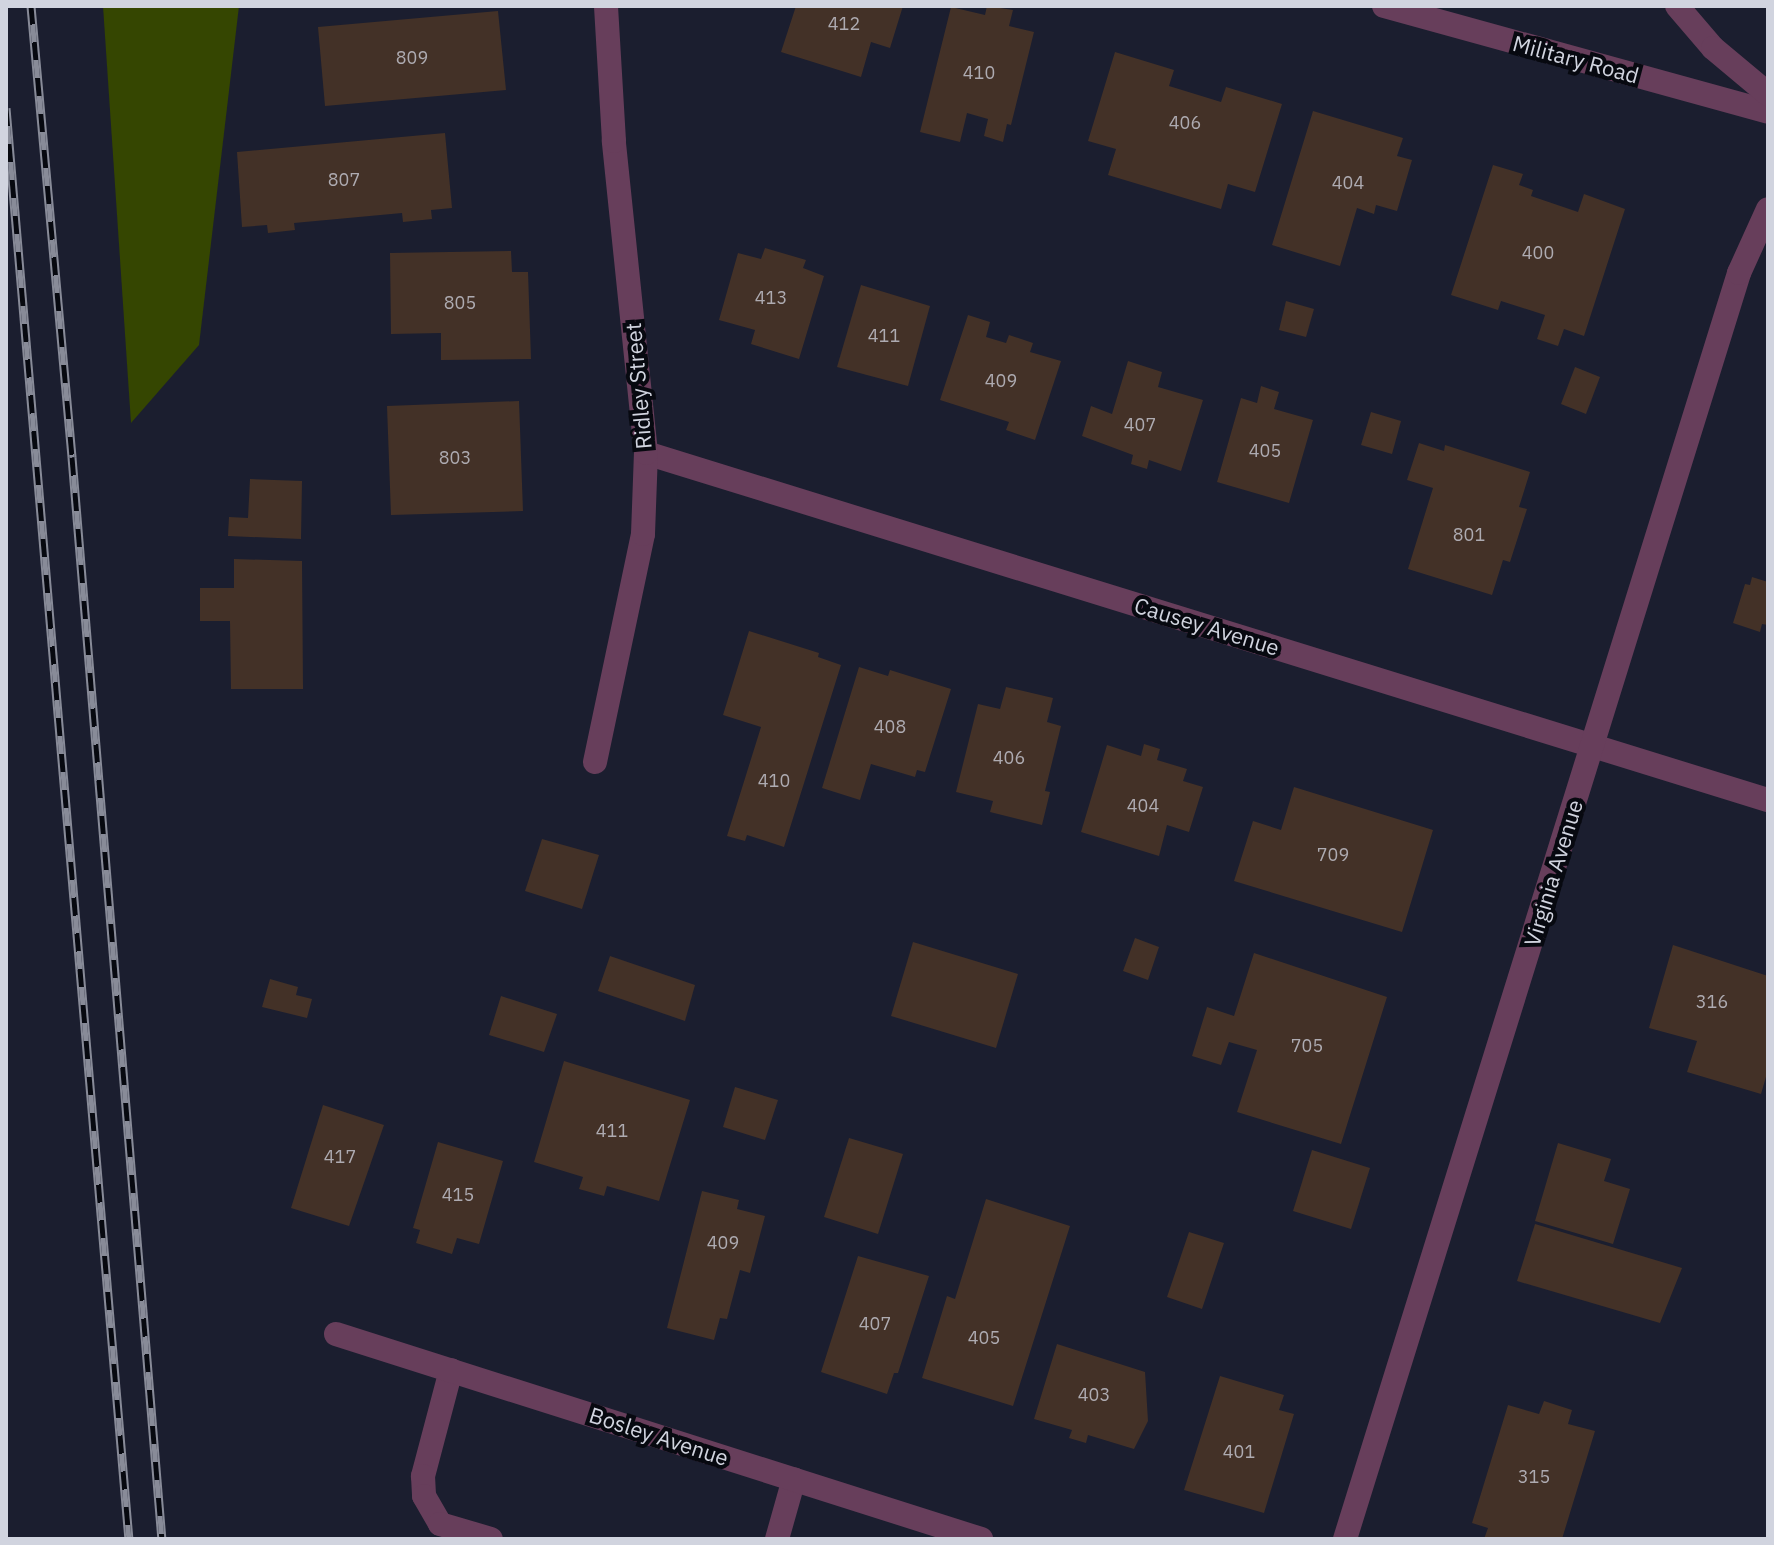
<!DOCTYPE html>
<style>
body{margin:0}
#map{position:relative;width:1774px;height:1545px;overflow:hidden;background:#1b1e2f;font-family:"IBM Plex Sans",sans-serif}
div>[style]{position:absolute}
.green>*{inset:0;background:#354601}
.building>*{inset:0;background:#433127}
.service>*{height:24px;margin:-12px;padding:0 12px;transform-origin:12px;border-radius:12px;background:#673e5b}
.minor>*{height:24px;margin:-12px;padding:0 12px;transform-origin:12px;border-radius:12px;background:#673e5b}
.rail>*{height:9px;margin-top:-4.5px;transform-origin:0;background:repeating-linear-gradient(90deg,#070910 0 18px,#888b98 0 36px);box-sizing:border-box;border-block:2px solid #888b98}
span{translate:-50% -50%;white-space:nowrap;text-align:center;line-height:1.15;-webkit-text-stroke:8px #070910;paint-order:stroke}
.number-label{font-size:18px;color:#aeabb1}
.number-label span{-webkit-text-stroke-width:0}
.street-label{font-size:22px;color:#d1d4df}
.frame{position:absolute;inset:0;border:8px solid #d1d4df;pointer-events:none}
</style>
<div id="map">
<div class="green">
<div style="clip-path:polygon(103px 6px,239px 6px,199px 345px,131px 423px)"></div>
</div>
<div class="building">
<div style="clip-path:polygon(796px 6px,903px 6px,890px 48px,871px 42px,861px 77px,781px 52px)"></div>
<div style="clip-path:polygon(987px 6px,1013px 10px,1009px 26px,1034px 32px,1011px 125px,1007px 124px,1003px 142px,984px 136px,988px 119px,967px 113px,960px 142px,920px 132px,951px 7px,985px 15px)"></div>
<div style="clip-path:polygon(498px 11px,506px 90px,325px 106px,318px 27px)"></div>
<div style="clip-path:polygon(1115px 52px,1174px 70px,1169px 86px,1221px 102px,1226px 87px,1282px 104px,1255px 192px,1228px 184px,1221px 209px,1108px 175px,1116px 149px,1088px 141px)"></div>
<div style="clip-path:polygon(1313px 111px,1403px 138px,1397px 156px,1412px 160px,1397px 211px,1376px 205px,1374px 214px,1357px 208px,1340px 266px,1272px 245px)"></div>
<div style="clip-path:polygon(445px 133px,452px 208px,431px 210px,432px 219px,403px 222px,402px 213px,294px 223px,295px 230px,268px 233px,267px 225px,242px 227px,237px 152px)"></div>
<div style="clip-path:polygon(1493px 165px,1523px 174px,1519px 185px,1533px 190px,1531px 196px,1578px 212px,1584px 194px,1625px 209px,1584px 336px,1564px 329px,1558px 346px,1537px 339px,1545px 315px,1501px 301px,1498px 310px,1451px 295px)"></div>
<div style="clip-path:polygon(765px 248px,806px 260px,803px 268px,824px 276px,799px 359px,751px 344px,755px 330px,719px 320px,738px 253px,761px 259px)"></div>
<div style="clip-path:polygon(511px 251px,512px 272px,528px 272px,531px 359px,441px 360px,441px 333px,391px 334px,390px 253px)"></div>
<div style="clip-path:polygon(861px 285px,930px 306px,908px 386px,837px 367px)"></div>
<div style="clip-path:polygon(1286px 301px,1314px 309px,1306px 337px,1279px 330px)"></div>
<div style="clip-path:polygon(968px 315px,990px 322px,986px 337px,1006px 343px,1009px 335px,1033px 343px,1030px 352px,1061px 361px,1035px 440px,1006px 430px,1009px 422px,940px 400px)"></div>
<div style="clip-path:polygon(1128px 361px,1162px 372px,1158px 387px,1203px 400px,1181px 471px,1149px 460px,1147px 469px,1131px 464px,1133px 455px,1082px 436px,1091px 406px,1112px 414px)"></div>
<div style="clip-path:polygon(1575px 367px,1600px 377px,1586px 414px,1561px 404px)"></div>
<div style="clip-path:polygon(1261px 386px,1279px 392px,1274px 409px,1313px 420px,1289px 503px,1217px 482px,1241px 398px,1257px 403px)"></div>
<div style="clip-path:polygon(519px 401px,523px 511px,391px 515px,387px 406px)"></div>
<div style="clip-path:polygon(1371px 412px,1401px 421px,1392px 454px,1361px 445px)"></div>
<div style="clip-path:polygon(1419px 443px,1444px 451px,1445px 445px,1530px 472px,1519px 507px,1527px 509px,1510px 562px,1503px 560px,1492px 595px,1408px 569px,1433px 488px,1407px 480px)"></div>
<div style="clip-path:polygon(250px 479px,302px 481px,301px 539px,228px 536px,229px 517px,248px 518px)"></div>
<div style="clip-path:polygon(234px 559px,302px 561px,303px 689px,231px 689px,230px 621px,200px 621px,200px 588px,234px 588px)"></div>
<div style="clip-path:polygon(1752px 577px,1768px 582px,1768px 625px,1762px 624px,1760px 632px,1733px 623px,1745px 584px,1750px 585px)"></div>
<div style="clip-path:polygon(749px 631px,819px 653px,818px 657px,841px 665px,784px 847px,747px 835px,745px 841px,727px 836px,761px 727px,723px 715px)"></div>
<div style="clip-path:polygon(859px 667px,888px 676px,890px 670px,951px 689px,925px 772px,917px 770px,915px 777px,871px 764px,860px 800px,822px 788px)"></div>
<div style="clip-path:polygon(1006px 687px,1053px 698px,1047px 722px,1061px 726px,1045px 791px,1050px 792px,1042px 825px,990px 812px,993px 801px,956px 792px,978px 704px,1000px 709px)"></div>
<div style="clip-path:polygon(1144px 744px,1160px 749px,1157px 760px,1187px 769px,1183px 781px,1203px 787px,1189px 832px,1167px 825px,1159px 856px,1081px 832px,1107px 745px,1141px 756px)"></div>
<div style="clip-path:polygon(1294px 787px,1433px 830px,1402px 932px,1234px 881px,1253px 821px,1281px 830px)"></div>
<div style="clip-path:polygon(542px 839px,599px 855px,582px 909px,525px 891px)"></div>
<div style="clip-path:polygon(1135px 938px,1159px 947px,1148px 980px,1123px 971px)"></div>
<div style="clip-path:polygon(913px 942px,1018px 974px,996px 1048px,891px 1016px)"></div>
<div style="clip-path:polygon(1673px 945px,1768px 976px,1768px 1070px,1761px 1094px,1687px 1072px,1697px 1041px,1649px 1028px)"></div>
<div style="clip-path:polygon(1254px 953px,1387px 997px,1341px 1144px,1237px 1112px,1257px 1050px,1229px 1042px,1221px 1065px,1192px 1056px,1207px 1007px,1234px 1016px)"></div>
<div style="clip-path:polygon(610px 956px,695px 985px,685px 1021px,598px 991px)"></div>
<div style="clip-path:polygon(270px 979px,298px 987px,296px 995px,312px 999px,307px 1018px,262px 1007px)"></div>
<div style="clip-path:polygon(501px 996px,557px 1014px,544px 1052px,489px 1035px)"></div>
<div style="clip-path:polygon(564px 1061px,690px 1100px,659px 1201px,607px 1186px,604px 1196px,579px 1189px,583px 1177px,534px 1162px)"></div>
<div style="clip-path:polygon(735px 1087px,778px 1100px,765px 1140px,723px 1127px)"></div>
<div style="clip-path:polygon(323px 1105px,384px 1125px,349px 1226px,291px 1208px)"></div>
<div style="clip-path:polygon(849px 1138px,903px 1154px,878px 1234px,824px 1217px)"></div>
<div style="clip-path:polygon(438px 1142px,503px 1161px,479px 1244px,457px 1238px,452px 1254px,416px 1243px,420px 1230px,413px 1228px)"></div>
<div style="clip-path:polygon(1558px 1143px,1611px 1159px,1604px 1181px,1630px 1189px,1613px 1244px,1535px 1221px)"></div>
<div style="clip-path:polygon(1312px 1150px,1370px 1168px,1351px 1229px,1293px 1211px)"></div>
<div style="clip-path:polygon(702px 1191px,739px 1200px,737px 1209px,765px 1216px,750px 1273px,740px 1270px,727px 1319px,720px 1318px,714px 1340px,667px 1328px)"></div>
<div style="clip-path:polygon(986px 1199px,1070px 1226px,1013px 1406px,922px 1378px,947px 1296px,955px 1299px)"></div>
<div style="clip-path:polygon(1535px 1224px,1682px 1268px,1660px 1323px,1517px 1281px)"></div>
<div style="clip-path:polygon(1189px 1232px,1224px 1243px,1202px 1309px,1167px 1297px)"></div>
<div style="clip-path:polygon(858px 1256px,929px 1276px,898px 1373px,894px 1373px,887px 1394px,821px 1372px)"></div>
<div style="clip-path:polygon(1057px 1344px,1145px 1372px,1148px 1421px,1134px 1449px,1088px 1435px,1086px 1443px,1069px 1438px,1072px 1430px,1034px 1419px)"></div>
<div style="clip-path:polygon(1220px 1376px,1284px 1395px,1279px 1410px,1294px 1414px,1264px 1513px,1184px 1490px)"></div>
<div style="clip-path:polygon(1544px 1401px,1572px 1410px,1568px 1424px,1595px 1431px,1562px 1539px,1484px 1539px,1488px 1528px,1472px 1523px,1508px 1405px,1539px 1414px)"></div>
</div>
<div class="service">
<div style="left:451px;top:1370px;width:110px;rotate:104.8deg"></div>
<div style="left:423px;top:1476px;width:20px;rotate:87deg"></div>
<div style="left:424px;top:1496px;width:32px;rotate:60deg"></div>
<div style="left:440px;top:1524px;width:53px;rotate:16.4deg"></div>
<div style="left:777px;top:1539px;width:62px;rotate:-74.2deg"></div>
</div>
<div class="minor">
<div style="left:1384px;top:6px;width:398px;rotate:15.4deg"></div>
<div style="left:1677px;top:6px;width:55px;rotate:49.4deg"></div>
<div style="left:1713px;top:48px;width:72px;rotate:39.9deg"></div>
<div style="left:646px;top:453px;width:1174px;rotate:17.19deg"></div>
<div style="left:595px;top:762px;width:233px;rotate:-78.1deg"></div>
<div style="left:643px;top:534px;width:81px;rotate:-87.9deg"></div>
<div style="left:646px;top:453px;width:314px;rotate:-95.9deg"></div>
<div style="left:614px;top:141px;width:135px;rotate:-93.4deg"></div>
<div style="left:336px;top:1334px;width:677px;rotate:17.63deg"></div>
<div style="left:1345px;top:1539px;width:1326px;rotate:-72.71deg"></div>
<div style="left:1739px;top:273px;width:70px;rotate:-65.6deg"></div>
</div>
<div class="rail">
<div style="left:31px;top:6px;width:453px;rotate:84.8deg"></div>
<div style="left:72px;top:457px;width:1086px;rotate:85.25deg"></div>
<div style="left:6px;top:108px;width:1436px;rotate:85.09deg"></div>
</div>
<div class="number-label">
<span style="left:844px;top:24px">412</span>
<span style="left:412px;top:58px">809</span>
<span style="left:979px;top:73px">410</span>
<span style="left:1185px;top:123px">406</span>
<span style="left:344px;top:180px">807</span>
<span style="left:1348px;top:183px">404</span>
<span style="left:1538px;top:253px">400</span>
<span style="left:771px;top:298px">413</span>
<span style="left:460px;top:303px">805</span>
<span style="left:884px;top:336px">411</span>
<span style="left:1001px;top:381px">409</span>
<span style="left:1140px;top:425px">407</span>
<span style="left:1265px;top:451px">405</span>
<span style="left:455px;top:458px">803</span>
<span style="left:1469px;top:535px">801</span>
<span style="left:890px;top:727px">408</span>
<span style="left:1009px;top:758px">406</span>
<span style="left:774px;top:781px">410</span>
<span style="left:1143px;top:806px">404</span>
<span style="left:1333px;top:855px">709</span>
<span style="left:1712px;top:1002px">316</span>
<span style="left:1307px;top:1046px">705</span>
<span style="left:612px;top:1131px">411</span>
<span style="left:340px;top:1157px">417</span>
<span style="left:458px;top:1195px">415</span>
<span style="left:723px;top:1243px">409</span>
<span style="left:875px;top:1324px">407</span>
<span style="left:984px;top:1338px">405</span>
<span style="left:1094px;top:1395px">403</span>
<span style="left:1239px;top:1452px">401</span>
<span style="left:1534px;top:1477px">315</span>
</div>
<div class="street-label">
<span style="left:1576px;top:59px;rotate:15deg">Military Road</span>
<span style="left:638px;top:386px;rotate:-95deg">Ridley Street</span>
<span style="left:1207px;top:626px;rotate:17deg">Causey Avenue</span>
<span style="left:1553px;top:873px;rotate:-73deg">Virginia Avenue</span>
<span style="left:659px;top:1436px;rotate:18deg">Bosley Avenue</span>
</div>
<div class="frame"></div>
</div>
